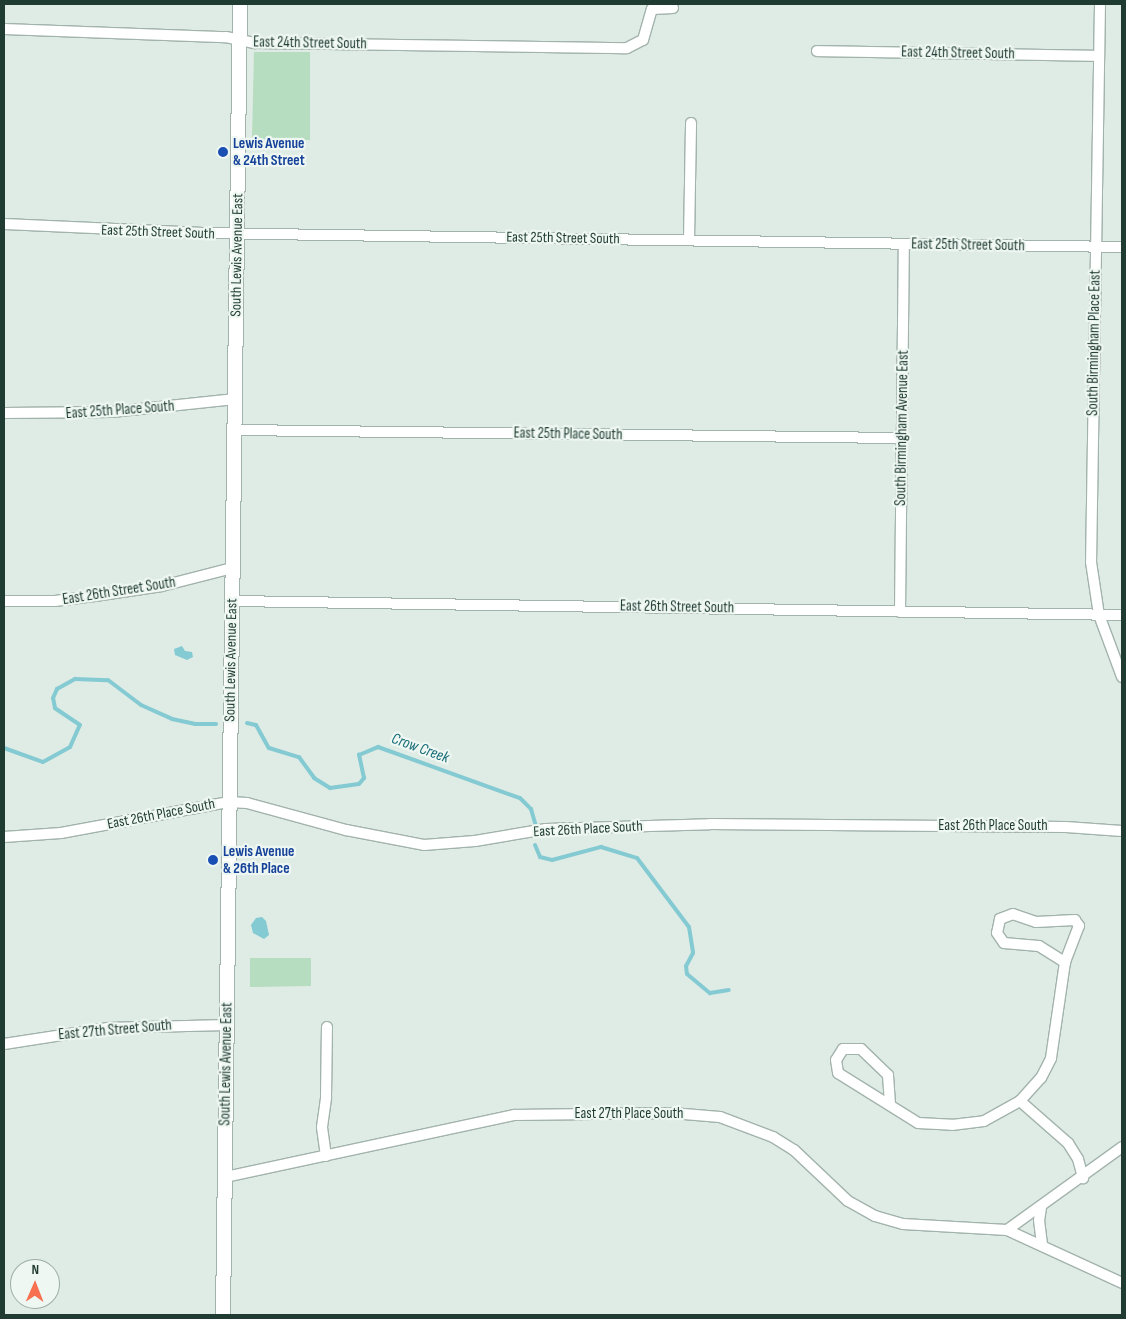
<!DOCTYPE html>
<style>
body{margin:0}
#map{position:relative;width:1126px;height:1319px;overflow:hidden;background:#dfebe5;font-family:"Sofia Sans Condensed",sans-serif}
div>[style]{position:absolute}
.green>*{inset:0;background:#b6ddbf}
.water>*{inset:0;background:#84cad2}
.stream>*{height:4px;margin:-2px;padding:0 2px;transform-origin:2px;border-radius:2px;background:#84cad2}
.roads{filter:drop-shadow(1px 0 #a2b3ac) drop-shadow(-1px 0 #a2b3ac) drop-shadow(0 1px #a2b3ac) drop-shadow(0 -1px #a2b3ac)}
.minor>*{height:10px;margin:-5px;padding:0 5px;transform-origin:5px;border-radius:5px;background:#fff}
.secondary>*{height:14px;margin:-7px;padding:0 7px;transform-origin:7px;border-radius:7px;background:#fff}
.dots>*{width:14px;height:14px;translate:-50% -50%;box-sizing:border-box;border:2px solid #eff7f3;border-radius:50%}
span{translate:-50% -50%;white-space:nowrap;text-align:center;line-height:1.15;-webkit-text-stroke:4.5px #eff7f3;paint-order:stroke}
.street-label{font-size:15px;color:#1f3b32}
.transit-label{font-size:15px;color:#164399;font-weight:700}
.left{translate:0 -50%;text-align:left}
.water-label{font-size:16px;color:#186d78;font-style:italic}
.frame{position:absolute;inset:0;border:5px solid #1f3b32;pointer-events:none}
.north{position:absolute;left:10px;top:1259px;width:50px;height:50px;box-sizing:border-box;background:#eff7f3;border:1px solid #9caca6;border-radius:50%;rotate:1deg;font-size:14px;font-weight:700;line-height:20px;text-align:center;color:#1f3b32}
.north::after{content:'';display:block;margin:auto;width:18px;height:22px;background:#f77151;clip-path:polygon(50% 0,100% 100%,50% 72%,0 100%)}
</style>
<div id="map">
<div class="green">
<div style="clip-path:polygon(254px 52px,310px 52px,310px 140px,252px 139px)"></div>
<div style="clip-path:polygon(250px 958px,311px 958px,311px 986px,250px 987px)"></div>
</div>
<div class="water">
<div style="clip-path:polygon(182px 646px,185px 651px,192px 652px,193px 657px,187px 660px,175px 655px,174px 649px)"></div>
<div style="clip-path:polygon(262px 917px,266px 921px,269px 935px,264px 939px,253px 933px,251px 925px,256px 918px)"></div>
</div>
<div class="stream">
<div style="left:247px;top:723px;width:9px;rotate:13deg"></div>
<div style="left:256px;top:725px;width:26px;rotate:61deg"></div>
<div style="left:269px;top:748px;width:31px;rotate:17deg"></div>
<div style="left:299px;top:757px;width:26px;rotate:54deg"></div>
<div style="left:314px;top:778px;width:19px;rotate:32deg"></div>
<div style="left:330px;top:788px;width:29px;rotate:-8deg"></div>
<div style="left:359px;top:784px;width:8px;rotate:-50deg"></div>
<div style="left:364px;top:778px;width:24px;rotate:-102deg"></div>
<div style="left:359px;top:755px;width:21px;rotate:-23deg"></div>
<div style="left:378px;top:747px;width:151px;rotate:19.8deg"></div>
<div style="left:520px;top:798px;width:16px;rotate:45deg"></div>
<div style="left:531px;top:809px;width:18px;rotate:74deg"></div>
<div style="left:4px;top:748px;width:41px;rotate:19.7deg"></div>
<div style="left:43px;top:762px;width:31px;rotate:-29deg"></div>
<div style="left:70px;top:747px;width:24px;rotate:-66deg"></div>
<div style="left:80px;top:725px;width:30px;rotate:-146deg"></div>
<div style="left:55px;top:708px;width:10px;rotate:-101deg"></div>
<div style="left:53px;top:698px;width:10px;rotate:-66deg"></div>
<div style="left:57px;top:689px;width:21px;rotate:-29deg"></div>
<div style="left:75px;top:679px;width:33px;rotate:2deg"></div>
<div style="left:108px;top:680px;width:41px;rotate:37.1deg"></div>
<div style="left:141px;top:705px;width:34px;rotate:24deg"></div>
<div style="left:172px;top:719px;width:24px;rotate:12deg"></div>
<div style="left:195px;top:724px;width:21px"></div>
<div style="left:535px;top:845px;width:13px;rotate:67deg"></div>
<div style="left:540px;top:857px;width:12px;rotate:14deg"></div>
<div style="left:552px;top:860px;width:51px;rotate:-14.9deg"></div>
<div style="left:601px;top:847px;width:38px;rotate:17deg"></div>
<div style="left:637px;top:858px;width:86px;rotate:53deg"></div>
<div style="left:689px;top:927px;width:26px;rotate:81deg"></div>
<div style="left:693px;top:953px;width:15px;rotate:118deg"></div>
<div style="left:686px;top:966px;width:8px;rotate:83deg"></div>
<div style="left:687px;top:974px;width:30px;rotate:40deg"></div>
<div style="left:710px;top:993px;width:19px;rotate:-9deg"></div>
</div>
<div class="roads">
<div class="minor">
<div style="left:1100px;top:4px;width:558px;rotate:90.92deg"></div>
<div style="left:1091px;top:562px;width:54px;rotate:81.4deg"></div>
<div style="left:1099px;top:615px;width:66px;rotate:69.6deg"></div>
<div style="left:4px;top:29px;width:222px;rotate:2.1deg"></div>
<div style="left:226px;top:37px;width:30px;rotate:12deg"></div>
<div style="left:255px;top:43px;width:372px;rotate:0.8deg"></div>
<div style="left:627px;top:48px;width:18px;rotate:-27deg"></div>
<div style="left:643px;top:40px;width:32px;rotate:-74deg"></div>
<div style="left:652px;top:9px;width:21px;rotate:-3deg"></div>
<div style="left:817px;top:51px;width:282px;rotate:1deg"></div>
<div style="left:4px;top:224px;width:195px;rotate:2.6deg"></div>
<div style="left:199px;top:233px;width:923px;rotate:0.87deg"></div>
<div style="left:689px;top:240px;width:117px;rotate:-89deg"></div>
<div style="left:4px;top:413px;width:108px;rotate:-0.5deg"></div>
<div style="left:112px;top:412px;width:124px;rotate:-6deg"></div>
<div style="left:235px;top:430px;width:666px;rotate:0.69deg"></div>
<div style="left:4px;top:601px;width:51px"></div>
<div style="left:55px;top:601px;width:40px;rotate:-7.1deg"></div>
<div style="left:95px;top:596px;width:68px;rotate:-8.5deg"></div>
<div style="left:162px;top:586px;width:72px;rotate:-14.4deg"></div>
<div style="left:232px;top:601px;width:890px;rotate:0.9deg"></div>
<div style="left:900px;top:612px;width:368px;rotate:-89.4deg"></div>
<div style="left:4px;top:837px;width:57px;rotate:-4deg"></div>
<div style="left:61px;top:833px;width:171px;rotate:-10.5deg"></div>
<div style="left:229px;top:802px;width:18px;rotate:3deg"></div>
<div style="left:247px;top:803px;width:103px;rotate:15.3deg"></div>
<div style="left:346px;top:830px;width:79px;rotate:10.9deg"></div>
<div style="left:424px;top:845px;width:51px;rotate:-4.5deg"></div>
<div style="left:475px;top:841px;width:72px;rotate:-9.6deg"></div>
<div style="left:546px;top:829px;width:164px;rotate:-1.7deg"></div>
<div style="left:710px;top:824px;width:356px;rotate:0.5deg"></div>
<div style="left:1066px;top:827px;width:56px;rotate:4.1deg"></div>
<div style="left:4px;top:1044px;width:104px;rotate:-8.8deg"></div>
<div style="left:107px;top:1028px;width:120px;rotate:-1.4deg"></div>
<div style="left:1020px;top:1101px;width:64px;rotate:41.2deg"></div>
<div style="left:1068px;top:1143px;width:19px;rotate:58deg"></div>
<div style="left:1078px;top:1159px;width:20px;rotate:75deg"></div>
<div style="left:890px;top:1104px;width:29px;rotate:-94deg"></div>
<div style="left:888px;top:1075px;width:37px;rotate:-136deg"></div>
<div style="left:861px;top:1049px;width:18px;rotate:180deg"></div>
<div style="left:843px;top:1049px;width:13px;rotate:122deg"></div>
<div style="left:836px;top:1060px;width:13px;rotate:81deg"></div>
<div style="left:838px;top:1073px;width:94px;rotate:32deg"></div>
<div style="left:918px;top:1123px;width:34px;rotate:3deg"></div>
<div style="left:952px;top:1125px;width:32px;rotate:-7deg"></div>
<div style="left:984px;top:1121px;width:41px;rotate:-29.1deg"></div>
<div style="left:1020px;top:1101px;width:31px;rotate:-48deg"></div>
<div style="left:1041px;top:1078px;width:22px;rotate:-63deg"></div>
<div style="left:1051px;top:1058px;width:97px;rotate:-81.7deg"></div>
<div style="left:1065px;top:962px;width:39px;rotate:-69deg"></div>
<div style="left:1079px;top:926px;width:7px;rotate:-124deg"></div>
<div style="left:1075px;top:920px;width:39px;rotate:177deg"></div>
<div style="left:1036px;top:922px;width:24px;rotate:-161deg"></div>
<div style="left:1013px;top:914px;width:14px;rotate:159deg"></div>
<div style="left:1000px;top:919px;width:14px;rotate:102deg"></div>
<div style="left:997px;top:933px;width:12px;rotate:55deg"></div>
<div style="left:1004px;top:943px;width:35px;rotate:5deg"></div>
<div style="left:1039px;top:946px;width:31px;rotate:32deg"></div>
<div style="left:326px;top:1156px;width:29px;rotate:-98deg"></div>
<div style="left:322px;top:1127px;width:30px;rotate:-82deg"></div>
<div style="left:326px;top:1097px;width:70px;rotate:-89.2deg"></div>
<div style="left:225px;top:1177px;width:296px;rotate:-12.1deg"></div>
<div style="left:514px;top:1115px;width:158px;rotate:-0.7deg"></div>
<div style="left:672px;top:1113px;width:48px;rotate:4.8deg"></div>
<div style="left:720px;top:1117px;width:57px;rotate:20.7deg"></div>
<div style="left:773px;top:1137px;width:25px;rotate:32deg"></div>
<div style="left:794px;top:1150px;width:74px;rotate:43.4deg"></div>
<div style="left:848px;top:1201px;width:31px;rotate:29deg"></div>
<div style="left:875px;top:1216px;width:29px;rotate:16deg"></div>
<div style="left:903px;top:1224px;width:104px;rotate:3.3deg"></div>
<div style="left:1007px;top:1230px;width:127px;rotate:24.7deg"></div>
<div style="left:1041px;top:1208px;width:12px;rotate:99deg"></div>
<div style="left:1039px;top:1220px;width:25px;rotate:83deg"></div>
<div style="left:1007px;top:1230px;width:142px;rotate:-35.8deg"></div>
</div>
<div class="secondary">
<div style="left:223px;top:1315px;width:1311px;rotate:-89.26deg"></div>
</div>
</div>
<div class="dots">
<div style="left:223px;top:152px;background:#1a4fb4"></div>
<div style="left:213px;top:860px;background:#1a4fb4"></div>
</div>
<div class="street-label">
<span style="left:310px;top:43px;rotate:1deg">East 24th Street South</span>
<span style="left:958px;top:53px;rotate:1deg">East 24th Street South</span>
<span style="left:158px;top:232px;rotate:2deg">East 25th Street South</span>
<span style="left:563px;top:238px;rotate:1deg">East 25th Street South</span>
<span style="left:968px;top:245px;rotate:1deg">East 25th Street South</span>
<span style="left:237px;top:255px;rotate:-89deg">South Lewis Avenue East</span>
<span style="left:1094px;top:343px;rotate:-89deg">South Birmingham Place East</span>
<span style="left:120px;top:410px;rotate:-4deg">East 25th Place South</span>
<span style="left:902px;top:428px;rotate:-89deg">South Birmingham Avenue East</span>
<span style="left:568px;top:434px;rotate:1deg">East 25th Place South</span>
<span style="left:119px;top:591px;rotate:-9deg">East 26th Street South</span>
<span style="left:677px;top:607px;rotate:1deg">East 26th Street South</span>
<span style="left:231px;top:660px;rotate:-89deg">South Lewis Avenue East</span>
<span style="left:161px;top:814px;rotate:-11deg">East 26th Place South</span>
<span style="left:993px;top:826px">East 26th Place South</span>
<span style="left:588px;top:829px;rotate:-3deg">East 26th Place South</span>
<span style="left:115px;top:1030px;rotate:-5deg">East 27th Street South</span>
<span style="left:226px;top:1064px;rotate:-89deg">South Lewis Avenue East</span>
<span style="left:629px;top:1114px">East 27th Place South</span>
</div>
<div class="transit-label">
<span class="left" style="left:233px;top:152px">Lewis Avenue<br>&amp; 24th Street</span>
<span class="left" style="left:223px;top:860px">Lewis Avenue<br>&amp; 26th Place</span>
</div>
<div class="water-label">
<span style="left:420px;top:749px;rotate:20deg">Crow Creek</span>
</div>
<div class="frame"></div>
<div class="north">N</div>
</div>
